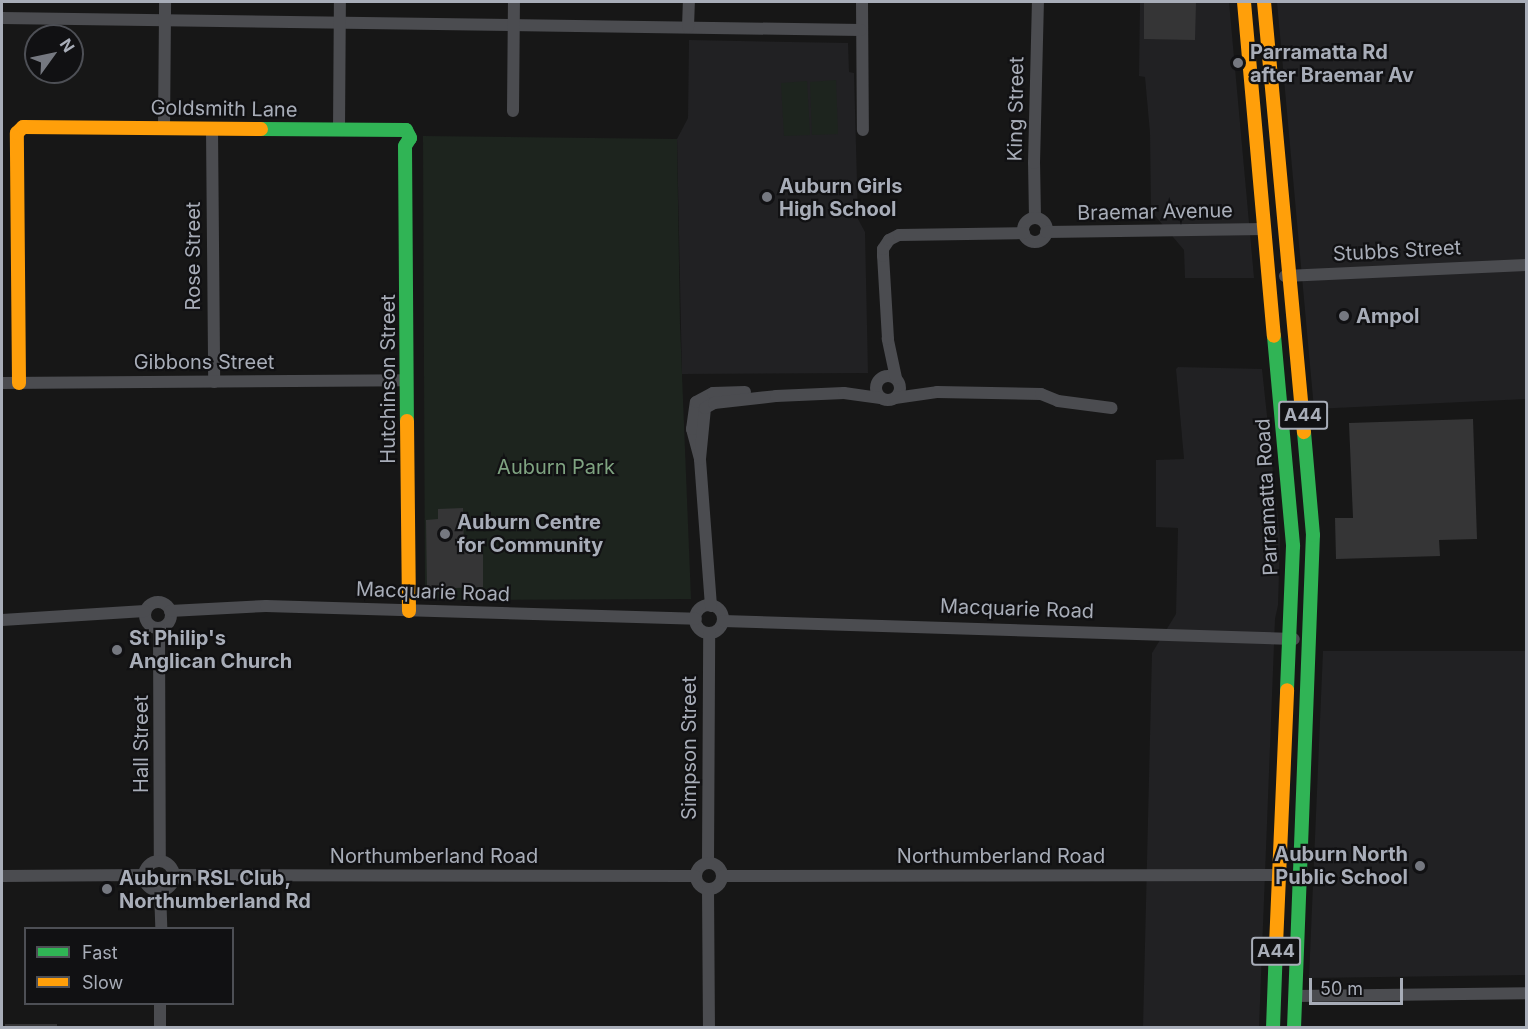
<!DOCTYPE html>
<style>
body{margin:0}
#map{position:relative;width:1528px;height:1029px;overflow:hidden;background:#171717;font-family:Inter,sans-serif}
div>[style]{position:absolute}
.built>*{inset:0;background:#212123}
.green>*{inset:0;background:#1d241e}
.building>*{inset:0;background:#353536}
.street>*{height:12px;margin:-6px;padding:0 6px;transform-origin:6px;border-radius:6px;background:#4b4c50}
.street>.ring{margin:-6px;padding:0;box-sizing:content-box;background:none;border:12px solid #4b4c50;border-radius:50%}
.fast>*{height:14px;margin:-7px;padding:0 7px;transform-origin:7px;border-radius:7px;background:#30b455}
.slow>*{height:14px;margin:-7px;padding:0 7px;transform-origin:7px;border-radius:7px;background:#ff9f0a}
.dots>*{width:16px;height:16px;translate:-50% -50%;box-sizing:border-box;border:3px solid #111113;border-radius:50%}
span{translate:-50% -50%;white-space:nowrap;text-align:center;line-height:1.15;-webkit-text-stroke:4.5px #111113;paint-order:stroke}
.shield-label span{padding:2px 4px;background:#111113;border:2px solid;border-radius:4px;-webkit-text-stroke-width:0}
.shield-label{font-size:18px;color:#a8adb8;font-weight:700}
.poi-label{font-size:20px;color:#a8adb8;font-weight:700}
.left{translate:0 -50%;text-align:left}
.right{translate:-100% -50%;text-align:right}
.street-label{font-size:20px;color:#a8adb8}
.park-label{font-size:20px;color:#7fa381}
.frame{position:absolute;inset:0;border:3px solid #a8adb8;pointer-events:none}
.legend{position:absolute;left:24px;top:927px;width:210px;height:78px;box-sizing:border-box;background:#111113;border:2px solid #4d4f55;margin:0;padding:8px 10px;list-style:none;font-size:18px;color:#a8adb8}
.legend li{display:flex;align-items:center;gap:12px;height:30px}
.legend b{width:30px;border:2px solid #4d4f55}
.north{position:absolute;left:24px;top:24px;width:60px;height:60px;box-sizing:border-box;background:#111113;border:2px solid #4d4f55;border-radius:50%;rotate:57deg;font-size:16px;font-weight:700;line-height:24px;text-align:center;color:#a8adb8}
.north::after{content:'';display:block;margin:auto;width:21px;height:27px;background:#757880;clip-path:polygon(50% 0,100% 100%,50% 72%,0 100%)}
.scale{position:absolute;left:1309px;top:978px;width:94px;height:27px;box-sizing:border-box;border:3px solid #a8adb8;border-top:0;padding-left:8px;font-size:18px;line-height:21px;white-space:nowrap;color:#a8adb8;-webkit-text-stroke:4px #111113;paint-order:stroke}
</style>
<div id="map">
<div class="built">
<div style="clip-path:polygon(1140px 2px,1229px 2px,1254px 278px,1185px 278px,1184px 250px,1151px 211px,1150px 133px,1145px 77px,1139px 76px)"></div>
<div style="clip-path:polygon(1277px 2px,1526px 2px,1526px 399px,1314px 409px)"></div>
<div style="clip-path:polygon(689px 40px,848px 43px,849px 72px,854px 73px,858px 219px,865px 232px,868px 373px,682px 374px,677px 139px,688px 118px)"></div>
<div style="clip-path:polygon(1178px 367px,1262px 369px,1280px 538px,1278px 605px,1275px 619px,1259px 1027px,1143px 1028px,1152px 653px,1176px 614px,1178px 528px,1156px 527px,1156px 460px,1184px 459px,1176px 369px)"></div>
<div style="clip-path:polygon(1323px 651px,1526px 651px,1526px 975px,1309px 978px)"></div>
</div>
<div class="green">
<div style="clip-path:polygon(836px 80px,838px 134px,812px 135px,810px 82px)"></div>
<div style="clip-path:polygon(807px 81px,810px 135px,784px 136px,781px 83px)"></div>
<div style="clip-path:polygon(423px 136px,677px 139px,680px 325px,691px 599px,425px 600px)"></div>
</div>
<div class="building">
<div style="clip-path:polygon(1144px 2px,1196px 2px,1195px 40px,1144px 39px)"></div>
<div style="clip-path:polygon(1473px 419px,1477px 539px,1439px 540px,1440px 556px,1336px 559px,1335px 518px,1353px 518px,1349px 423px)"></div>
<div style="clip-path:polygon(463px 508px,464px 549px,483px 549px,483px 587px,427px 589px,426px 520px,438px 519px,438px 509px)"></div>
<div style="clip-path:polygon(5px 1024px,57px 1024px,57px 1028px,5px 1028px)"></div>
</div>
<div class="street">
<div style="left:862px;top:2px;width:128px;rotate:89.6deg"></div>
<div style="left:2px;top:18px;width:859px;rotate:0.8deg"></div>
<div style="left:688px;top:27px;width:25px;rotate:-88deg"></div>
<div style="left:513px;top:111px;width:109px;rotate:-89.5deg"></div>
<div style="left:164px;top:127px;width:125px;rotate:-89.5deg"></div>
<div style="left:212px;top:129px;width:253px;rotate:89.5deg"></div>
<div style="left:339px;top:130px;width:128px;rotate:-89.6deg"></div>
<div style="left:1035px;top:218px;width:55px;rotate:-91deg"></div>
<div style="left:1034px;top:163px;width:161px;rotate:-88.6deg"></div>
<div class="ring" style="left:1023px;top:218px;width:12px;height:12px"></div>
<div style="left:1046px;top:232px;width:219px;rotate:-0.8deg"></div>
<div style="left:1285px;top:276px;width:241px;rotate:-2.6deg"></div>
<div class="ring" style="left:876px;top:376px;width:12px;height:12px"></div>
<div style="left:896px;top:378px;width:40px;rotate:-102deg"></div>
<div style="left:888px;top:339px;width:83px;rotate:-93.4deg"></div>
<div style="left:883px;top:256px;width:7px;rotate:-90deg"></div>
<div style="left:883px;top:249px;width:11px;rotate:-56deg"></div>
<div style="left:889px;top:240px;width:11px;rotate:-27deg"></div>
<div style="left:899px;top:235px;width:125px;rotate:-0.9deg"></div>
<div style="left:2px;top:383px;width:405px;rotate:-0.4deg"></div>
<div style="left:895px;top:398px;width:42px;rotate:-8.1deg"></div>
<div style="left:937px;top:392px;width:104px;rotate:1.1deg"></div>
<div style="left:1041px;top:394px;width:18px;rotate:22deg"></div>
<div style="left:1058px;top:401px;width:54px;rotate:7.4deg"></div>
<div style="left:700px;top:459px;width:31px;rotate:-105deg"></div>
<div style="left:692px;top:429px;width:27px;rotate:-82deg"></div>
<div style="left:696px;top:402px;width:19px;rotate:-28deg"></div>
<div style="left:713px;top:393px;width:32px;rotate:-2deg"></div>
<div class="ring" style="left:145px;top:602px;width:14px;height:14px"></div>
<div class="ring" style="left:695px;top:605px;width:16px;height:16px"></div>
<div style="left:711px;top:606px;width:147px;rotate:-94.3deg"></div>
<div style="left:700px;top:459px;width:51px;rotate:-84.4deg"></div>
<div style="left:705px;top:408px;width:10px;rotate:-29deg"></div>
<div style="left:714px;top:403px;width:62px;rotate:-6.4deg"></div>
<div style="left:776px;top:396px;width:68px;rotate:-2.5deg"></div>
<div style="left:844px;top:393px;width:37px;rotate:8deg"></div>
<div style="left:170px;top:611px;width:96px;rotate:-3deg"></div>
<div style="left:266px;top:606px;width:430px;rotate:1.7deg"></div>
<div style="left:2px;top:620px;width:143px;rotate:-3.6deg"></div>
<div style="left:723px;top:621px;width:571px;rotate:1.81deg"></div>
<div style="left:159px;top:628px;width:233px;rotate:89.8deg"></div>
<div class="ring" style="left:144px;top:861px;width:18px;height:18px"></div>
<div style="left:708px;top:862px;width:229px;rotate:-89.7deg"></div>
<div class="ring" style="left:696px;top:863px;width:14px;height:14px"></div>
<div style="left:174px;top:875px;width:521px;rotate:0.11deg"></div>
<div style="left:2px;top:876px;width:142px;rotate:-0.4deg"></div>
<div style="left:722px;top:876px;width:557px;rotate:-0.1deg"></div>
<div style="left:708px;top:889px;width:139px;rotate:89.6deg"></div>
<div style="left:160px;top:890px;width:38px;rotate:88deg"></div>
<div style="left:1295px;top:996px;width:231px;rotate:-0.7deg"></div>
<div style="left:160px;top:1028px;width:24px;rotate:-90deg"></div>
</div>
<div class="fast">
<div style="left:261px;top:129px;width:145px;rotate:0.4deg"></div>
<div style="left:406px;top:130px;width:9px;rotate:63deg"></div>
<div style="left:410px;top:138px;width:9px;rotate:122deg"></div>
<div style="left:405px;top:146px;width:275px;rotate:89.6deg"></div>
<div style="left:1274px;top:336px;width:211px;rotate:84.8deg"></div>
<div style="left:1293px;top:546px;width:144px;rotate:92.4deg"></div>
<div style="left:1273px;top:1028px;width:83px;rotate:-87.9deg"></div>
<div style="left:1294px;top:1028px;width:493px;rotate:-87.8deg"></div>
<div style="left:1313px;top:535px;width:103px;rotate:-95deg"></div>
</div>
<div class="slow">
<div style="left:1244px;top:2px;width:335px;rotate:84.9deg"></div>
<div style="left:1264px;top:2px;width:432px;rotate:84.7deg"></div>
<div style="left:19px;top:383px;width:250px;rotate:-90.5deg"></div>
<div style="left:17px;top:133px;width:8px;rotate:-45deg"></div>
<div style="left:23px;top:127px;width:238px;rotate:0.5deg"></div>
<div style="left:407px;top:421px;width:190px;rotate:89.4deg"></div>
<div style="left:1276px;top:945px;width:255px;rotate:-87.5deg"></div>
</div>
<div class="dots">
<div style="left:1238px;top:63px;background:#757880"></div>
<div style="left:767px;top:197px;background:#757880"></div>
<div style="left:1344px;top:316px;background:#757880"></div>
<div style="left:445px;top:534px;background:#757880"></div>
<div style="left:117px;top:650px;background:#757880"></div>
<div style="left:1420px;top:866px;background:#757880"></div>
<div style="left:107px;top:889px;background:#757880"></div>
</div>
<div class="shield-label">
<span style="left:1303px;top:415px">A44</span>
<span style="left:1276px;top:951px">A44</span>
</div>
<div class="poi-label">
<span class="left" style="left:1250px;top:64px">Parramatta Rd<br>after Braemar Av</span>
<span class="left" style="left:779px;top:198px">Auburn Girls<br>High School</span>
<span class="left" style="left:1356px;top:316px">Ampol</span>
<span class="left" style="left:457px;top:534px">Auburn Centre<br>for Community</span>
<span class="left" style="left:129px;top:650px">St Philip's<br>Anglican Church</span>
<span class="right" style="left:1408px;top:866px">Auburn North<br>Public School</span>
<span class="left" style="left:119px;top:890px">Auburn RSL Club,<br>Northumberland Rd</span>
</div>
<div class="street-label">
<span style="left:224px;top:109px;rotate:1deg">Goldsmith Lane</span>
<span style="left:1016px;top:109px;rotate:-89deg">King Street</span>
<span style="left:1155px;top:212px;rotate:-1deg">Braemar Avenue</span>
<span style="left:1397px;top:251px;rotate:-3deg">Stubbs Street</span>
<span style="left:193px;top:256px;rotate:-90deg">Rose Street</span>
<span style="left:204px;top:362px">Gibbons Street</span>
<span style="left:388px;top:379px;rotate:-90deg">Hutchinson Street</span>
<span style="left:1267px;top:497px;rotate:-93deg">Parramatta Road</span>
<span style="left:433px;top:592px;rotate:2deg">Macquarie Road</span>
<span style="left:1017px;top:609px;rotate:2deg">Macquarie Road</span>
<span style="left:141px;top:744px;rotate:-90deg">Hall Street</span>
<span style="left:689px;top:748px;rotate:-90deg">Simpson Street</span>
<span style="left:434px;top:856px">Northumberland Road</span>
<span style="left:1001px;top:856px">Northumberland Road</span>
</div>
<div class="park-label">
<span style="left:556px;top:467px">Auburn Park</span>
</div>
<div class="frame"></div>
<ul class="legend">
<li><b style="height:8px;background:#30b455"></b>Fast</li>
<li><b style="height:8px;background:#ff9f0a"></b>Slow</li>
</ul>
<div class="north">N</div>
<div class="scale">50 m</div>
</div>
